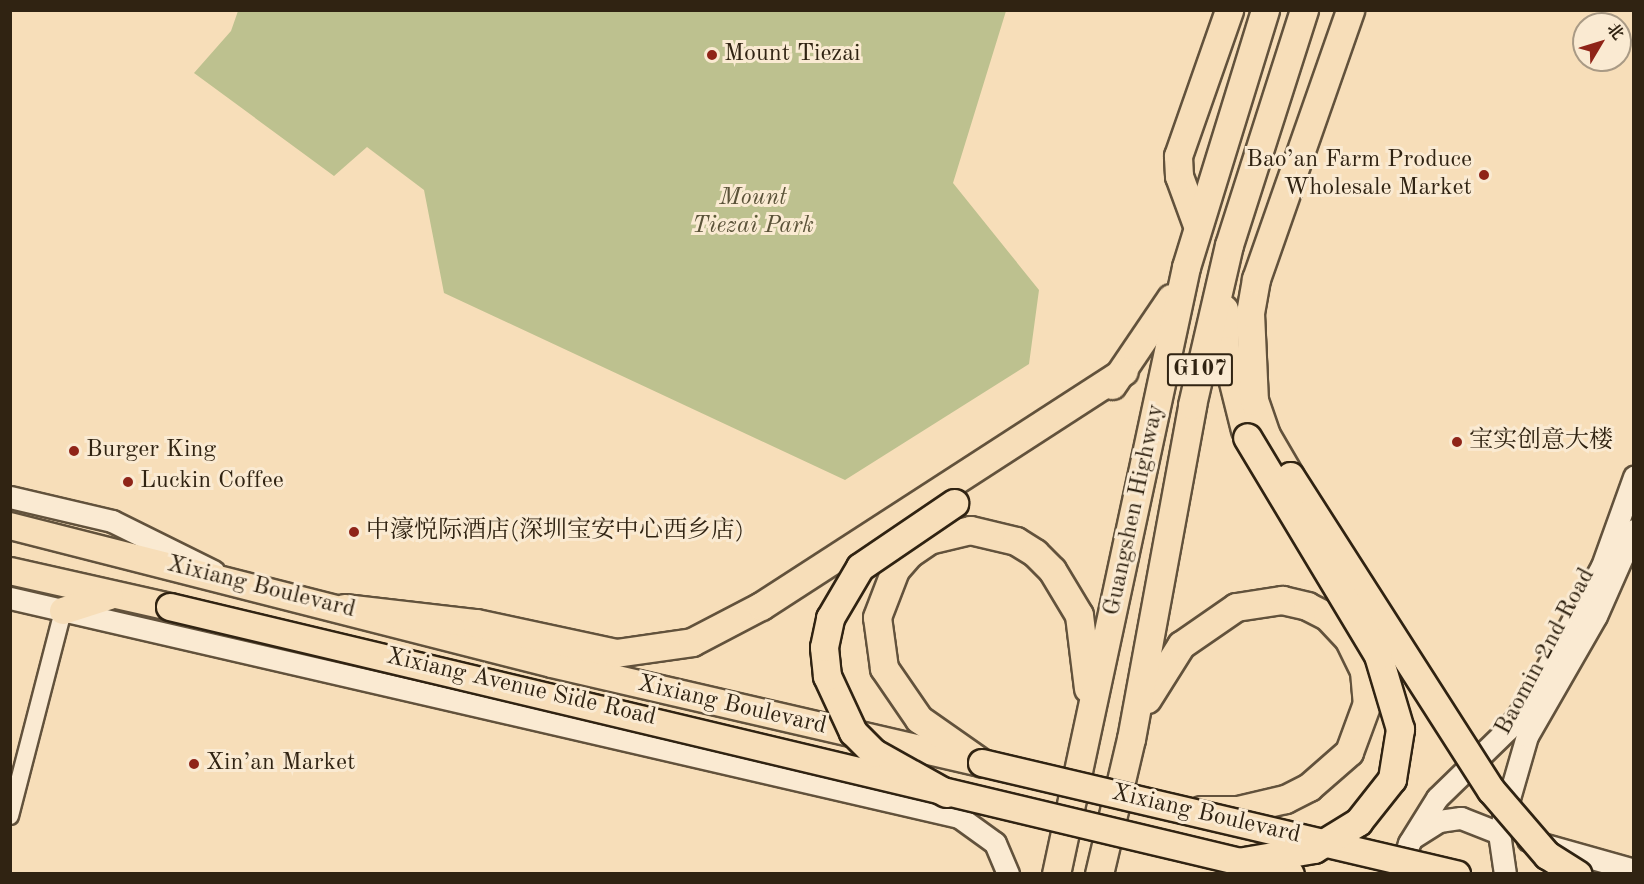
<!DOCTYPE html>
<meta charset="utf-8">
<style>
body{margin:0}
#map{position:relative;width:1644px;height:884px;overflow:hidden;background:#f7deb9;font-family:"Old Standard TT","Noto Serif SC",serif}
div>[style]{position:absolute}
.green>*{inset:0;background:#bdc18f}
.roads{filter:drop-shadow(2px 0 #62523c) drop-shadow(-2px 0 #62523c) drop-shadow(0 2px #62523c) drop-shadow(0 -2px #62523c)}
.minor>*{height:16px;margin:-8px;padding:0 8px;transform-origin:8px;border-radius:8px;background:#faead2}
.tertiary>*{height:21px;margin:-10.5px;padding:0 10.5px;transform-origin:10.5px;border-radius:10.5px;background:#faead2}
.primary>*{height:26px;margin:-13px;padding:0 13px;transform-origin:13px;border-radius:13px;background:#f7deb9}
.trunk>*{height:27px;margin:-13.5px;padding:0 13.5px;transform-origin:13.5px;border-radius:13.5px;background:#f7deb9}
.bridges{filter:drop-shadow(2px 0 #302312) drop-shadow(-2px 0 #302312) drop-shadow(0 2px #302312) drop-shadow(0 -2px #302312)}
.primary-bridge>*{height:26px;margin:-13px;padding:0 13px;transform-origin:13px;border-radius:13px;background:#f7deb9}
.trunk-bridge>*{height:27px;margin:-13.5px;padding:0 13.5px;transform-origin:13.5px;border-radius:13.5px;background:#f7deb9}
.dots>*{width:16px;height:16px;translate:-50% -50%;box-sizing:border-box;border:3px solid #faead2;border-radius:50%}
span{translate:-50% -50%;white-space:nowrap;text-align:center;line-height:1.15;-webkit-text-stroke:6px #faead2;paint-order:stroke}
.shield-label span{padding:2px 4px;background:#faead2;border:2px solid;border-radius:4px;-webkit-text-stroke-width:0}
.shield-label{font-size:22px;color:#302312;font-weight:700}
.poi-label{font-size:24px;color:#302312}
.left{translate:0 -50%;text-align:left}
.right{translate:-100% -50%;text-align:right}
.park-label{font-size:24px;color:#5a5238;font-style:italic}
.street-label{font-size:24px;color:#302312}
.frame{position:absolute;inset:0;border:12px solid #302312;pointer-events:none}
.north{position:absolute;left:1572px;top:12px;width:60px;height:60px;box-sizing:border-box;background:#faead2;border:2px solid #a99a85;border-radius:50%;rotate:52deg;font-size:16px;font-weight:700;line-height:24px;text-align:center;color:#302312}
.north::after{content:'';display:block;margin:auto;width:21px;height:27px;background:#8f2418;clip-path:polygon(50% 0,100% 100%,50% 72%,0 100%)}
</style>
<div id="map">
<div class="green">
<div style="clip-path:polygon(238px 11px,1006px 11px,953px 183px,1039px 290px,1029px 364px,845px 480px,444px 293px,424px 190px,367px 147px,334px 176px,194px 73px,231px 31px)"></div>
</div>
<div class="roads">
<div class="minor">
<div style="left:10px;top:816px;width:212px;rotate:-75.5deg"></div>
</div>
<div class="tertiary">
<div style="left:10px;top:497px;width:105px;rotate:13.2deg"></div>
<div style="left:112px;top:521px;width:113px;rotate:26.3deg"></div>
<div style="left:10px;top:598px;width:974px;rotate:12.99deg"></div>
<div style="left:959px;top:817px;width:44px;rotate:35.8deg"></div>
<div style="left:995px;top:843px;width:34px;rotate:67deg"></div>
<div style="left:1415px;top:836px;width:28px;rotate:-32deg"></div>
<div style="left:1439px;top:821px;width:22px;rotate:-8deg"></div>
<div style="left:1461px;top:818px;width:41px;rotate:21.5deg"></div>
<div style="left:1528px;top:840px;width:110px;rotate:15.8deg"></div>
<div style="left:1399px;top:874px;width:33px;rotate:-72deg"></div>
<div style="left:1409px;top:843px;width:53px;rotate:-58.1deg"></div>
<div style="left:1437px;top:798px;width:99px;rotate:-44.2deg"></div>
<div style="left:1508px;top:729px;width:37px;rotate:-54deg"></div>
<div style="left:1530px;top:699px;width:151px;rotate:-61.6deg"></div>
<div style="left:1602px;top:566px;width:95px;rotate:-70.2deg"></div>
<div style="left:1505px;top:874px;width:41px;rotate:-98.3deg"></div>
<div style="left:1499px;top:833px;width:101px;rotate:-73.9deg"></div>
<div style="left:1527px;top:736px;width:138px;rotate:-60.1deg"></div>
<div style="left:1596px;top:616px;width:94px;rotate:-66.2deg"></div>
</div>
<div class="primary">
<div style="left:10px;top:526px;width:559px;rotate:14.28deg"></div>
<div style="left:552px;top:664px;width:440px;rotate:13deg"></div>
<div style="left:10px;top:571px;width:164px;rotate:12.7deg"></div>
<div style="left:63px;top:611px;width:49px;rotate:-17.7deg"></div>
</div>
<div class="trunk">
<div style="left:1197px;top:225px;width:52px;rotate:-110.2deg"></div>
<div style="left:1179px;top:176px;width:20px;rotate:-93deg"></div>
<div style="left:1178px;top:156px;width:155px;rotate:-70.7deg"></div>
<div style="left:1224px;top:309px;width:41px;rotate:88.6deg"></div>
<div style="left:1225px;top:350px;width:82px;rotate:76deg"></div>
<div style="left:1112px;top:385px;width:105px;rotate:-55.9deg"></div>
<div style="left:1290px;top:476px;width:48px;rotate:-120.3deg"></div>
<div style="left:1266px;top:435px;width:36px;rotate:-109deg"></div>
<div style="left:1254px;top:401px;width:88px;rotate:-92.6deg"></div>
<div style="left:1250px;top:313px;width:35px;rotate:-80deg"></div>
<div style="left:1256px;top:279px;width:285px;rotate:-70.7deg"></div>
<div style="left:344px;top:608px;width:133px;rotate:6.5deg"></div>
<div style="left:476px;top:623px;width:143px;rotate:12.1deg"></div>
<div style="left:616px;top:653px;width:77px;rotate:-8.2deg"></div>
<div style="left:692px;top:642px;width:78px;rotate:-27.6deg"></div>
<div style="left:761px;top:606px;width:432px;rotate:-32.9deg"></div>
<div style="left:1147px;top:699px;width:64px;rotate:-57.8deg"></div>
<div style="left:1181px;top:645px;width:67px;rotate:-34.6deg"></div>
<div style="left:1236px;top:607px;width:47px;rotate:-8.7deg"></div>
<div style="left:1282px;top:600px;width:26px;rotate:13deg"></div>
<div style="left:1307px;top:606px;width:22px;rotate:27deg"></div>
<div style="left:1327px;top:616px;width:33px;rotate:47deg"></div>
<div style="left:1349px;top:640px;width:34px;rotate:64deg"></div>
<div style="left:1364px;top:671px;width:32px;rotate:85deg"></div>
<div style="left:1367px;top:703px;width:52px;rotate:110.2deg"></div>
<div style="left:1349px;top:752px;width:53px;rotate:138.8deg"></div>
<div style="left:1309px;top:787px;width:27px;rotate:153deg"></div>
<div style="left:1285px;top:799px;width:48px;rotate:166.8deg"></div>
<div style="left:1238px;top:810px;width:37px;rotate:180deg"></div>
<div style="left:982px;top:763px;width:77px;rotate:-145.1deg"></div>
<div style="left:919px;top:719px;width:62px;rotate:-124.5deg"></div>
<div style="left:884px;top:668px;width:51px;rotate:-97.8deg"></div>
<div style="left:877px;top:617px;width:50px;rotate:-69deg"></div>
<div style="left:895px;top:570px;width:23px;rotate:-49deg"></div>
<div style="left:910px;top:553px;width:23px;rotate:-34deg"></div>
<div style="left:929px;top:540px;width:42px;rotate:-13.7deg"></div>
<div style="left:970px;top:530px;width:47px;rotate:13.4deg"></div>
<div style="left:1016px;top:541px;width:22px;rotate:32deg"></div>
<div style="left:1035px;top:553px;width:24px;rotate:45deg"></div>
<div style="left:1052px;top:570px;width:52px;rotate:59deg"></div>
<div style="left:1079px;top:615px;width:74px;rotate:83deg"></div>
<div style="left:1056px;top:874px;width:621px;rotate:-77.91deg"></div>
<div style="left:1186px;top:267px;width:269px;rotate:-72.9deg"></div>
<div style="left:1099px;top:874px;width:139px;rotate:-76.7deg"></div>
<div style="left:1131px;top:739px;width:340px;rotate:-79.6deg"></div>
<div style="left:1192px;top:405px;width:164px;rotate:-77deg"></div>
<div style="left:1229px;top:245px;width:247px;rotate:-72.3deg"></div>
</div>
</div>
<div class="bridges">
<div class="primary-bridge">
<div style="left:170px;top:607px;width:1152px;rotate:13.4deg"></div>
<div style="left:982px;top:763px;width:488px;rotate:13.2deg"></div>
</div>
<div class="trunk-bridge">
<div style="left:1290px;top:476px;width:373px;rotate:57.4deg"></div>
<div style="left:1491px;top:790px;width:86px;rotate:49.3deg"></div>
<div style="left:1547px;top:855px;width:36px;rotate:32deg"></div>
<div style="left:946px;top:793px;width:82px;rotate:-150.9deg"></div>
<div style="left:874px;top:753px;width:30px;rotate:-135deg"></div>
<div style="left:853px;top:732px;width:62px;rotate:-114.9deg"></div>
<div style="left:827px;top:676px;width:29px;rotate:-96deg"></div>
<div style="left:824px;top:647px;width:30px;rotate:-78deg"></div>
<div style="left:830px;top:618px;width:59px;rotate:-59.5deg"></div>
<div style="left:860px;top:567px;width:114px;rotate:-34.2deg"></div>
<div style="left:1238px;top:862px;width:77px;rotate:-9.7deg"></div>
<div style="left:1314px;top:849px;width:52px;rotate:-31.5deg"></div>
<div style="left:1358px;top:822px;width:55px;rotate:-51.7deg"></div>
<div style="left:1392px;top:779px;width:51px;rotate:-80.9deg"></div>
<div style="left:1400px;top:729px;width:77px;rotate:-106.6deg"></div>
<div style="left:1378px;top:655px;width:254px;rotate:-121deg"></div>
</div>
</div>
<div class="dots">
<div style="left:712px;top:55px;background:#8f2418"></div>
<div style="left:1484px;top:175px;background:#8f2418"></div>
<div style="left:1457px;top:442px;background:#8f2418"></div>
<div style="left:74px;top:451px;background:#8f2418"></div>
<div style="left:128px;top:482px;background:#8f2418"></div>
<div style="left:354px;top:532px;background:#8f2418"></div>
<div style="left:194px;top:764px;background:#8f2418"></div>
</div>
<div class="shield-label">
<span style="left:1200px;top:370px">G107</span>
</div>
<div class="poi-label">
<span class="left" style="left:724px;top:55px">Mount Tiezai</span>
<span class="right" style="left:1472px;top:175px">Bao’an Farm Produce<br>Wholesale Market</span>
<span class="left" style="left:1469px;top:442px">宝实创意大楼</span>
<span class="left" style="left:86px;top:451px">Burger King</span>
<span class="left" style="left:140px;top:482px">Luckin Coffee</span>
<span class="left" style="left:366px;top:532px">中濠悦际酒店(深圳宝安中心西乡店)</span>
<span class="left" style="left:206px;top:764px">Xin’an Market</span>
</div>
<div class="park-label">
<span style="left:753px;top:213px">Mount<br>Tiezai Park</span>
</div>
<div class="street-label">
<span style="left:1135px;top:510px;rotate:-78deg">Guangshen Highway</span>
<span style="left:261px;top:588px;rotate:14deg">Xixiang Boulevard</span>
<span style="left:1546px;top:652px;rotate:-62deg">Baomin 2nd Road</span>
<span style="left:521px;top:688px;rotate:13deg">Xixiang Avenue Side Road</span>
<span style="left:732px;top:706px;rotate:13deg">Xixiang Boulevard</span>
<span style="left:1206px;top:815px;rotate:13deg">Xixiang Boulevard</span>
</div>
<div class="frame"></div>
<div class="north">北</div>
</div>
